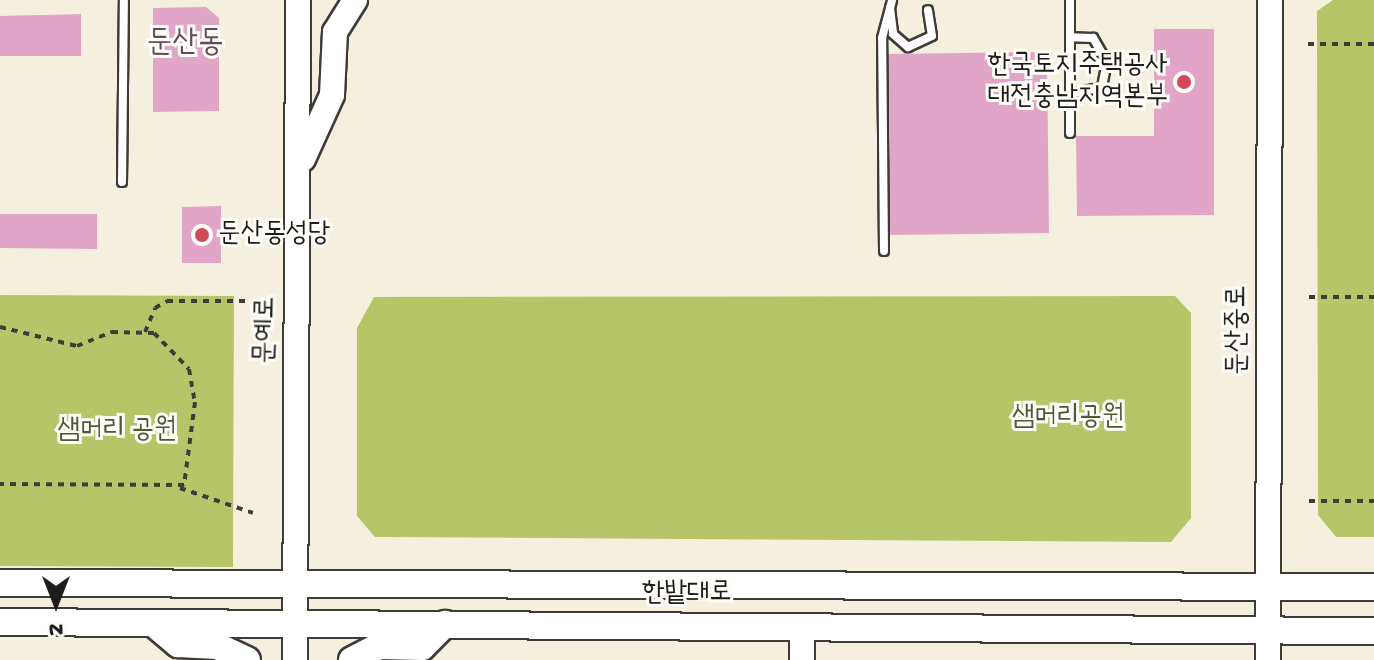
<!DOCTYPE html>
<meta charset="utf-8">
<style>
body{margin:0}
#map{position:relative;width:1374px;height:660px;overflow:hidden;background:#f5f0de;font-family:"Gochi Hand","Poor Story",sans-serif}
div>[style]{position:absolute}
.green>*{inset:0;background:#b5c568}
.building>*{inset:0;background:#e1a6c7}
.path>*{height:4px;margin-top:-2px;transform-origin:0;background:repeating-linear-gradient(90deg,#3d3c39 0 6px,transparent 0 12px)}
.roads{filter:drop-shadow(2px 0 #3d3c39) drop-shadow(-2px 0 #3d3c39) drop-shadow(0 2px #3d3c39) drop-shadow(0 -2px #3d3c39)}
.lane>*{height:8px;margin:-4px;padding:0 4px;transform-origin:4px;border-radius:4px;background:#fff}
.secondary>*{height:24px;margin:-12px;padding:0 12px;transform-origin:12px;border-radius:12px;background:#fff}
.primary>*{height:26px;margin:-13px;padding:0 13px;transform-origin:13px;border-radius:13px;background:#fff}
.dots>*{width:22px;height:22px;translate:-50% -50%;box-sizing:border-box;border:4px solid #fdfcf7;border-radius:50%}
span{translate:-50% -50%;white-space:nowrap;text-align:center;line-height:1.15;-webkit-text-stroke:6px #fdfcf7;paint-order:stroke}
.poi-label{font-size:28px;color:#1c1c1c}
.right{translate:-100% -50%;text-align:right}
.left{translate:0 -50%;text-align:left}
.street-label{font-size:28px;color:#1c1c1c}
.park-label{font-size:28px;color:#525737}
.quarter-label{font-size:32px;color:#614c58}
.north{position:absolute;left:16px;top:564px;width:80px;height:80px;-webkit-text-stroke:6px #fdfcf7;paint-order:stroke;rotate:180deg;font-size:22px;font-weight:700;line-height:32px;text-align:center;color:#1c1c1c}
.north::after{content:'';display:block;margin:auto;width:28px;height:36px;background:#1c1c1c;clip-path:polygon(50% 0,100% 100%,50% 72%,0 100%)}
</style>
<div id="map">
<div class="green">
<div style="clip-path:polygon(1333px 0,1374px 0,1374px 537px,1336px 537px,1318px 515px,1317px 11px)"></div>
<div style="clip-path:polygon(0 295px,234px 296px,233px 567px,0 566px)"></div>
<div style="clip-path:polygon(1175px 296px,1191px 313px,1191px 518px,1171px 542px,375px 537px,357px 516px,357px 328px,374px 297px)"></div>
</div>
<div class="building">
<div style="clip-path:polygon(206px 7px,219px 18px,219px 111px,153px 112px,153px 8px)"></div>
<div style="clip-path:polygon(81px 14px,81px 56px,0 56px,0 16px)"></div>
<div style="clip-path:polygon(1154px 29px,1214px 29px,1214px 215px,1077px 216px,1076px 136px,1154px 136px)"></div>
<div style="clip-path:polygon(1047px 52px,1049px 233px,889px 235px,886px 54px)"></div>
<div style="clip-path:polygon(221px 206px,221px 263px,182px 263px,182px 207px)"></div>
<div style="clip-path:polygon(0 214px,97px 214px,97px 249px,0 248px)"></div>
</div>
<div class="path">
<div style="left:1308px;top:44px;width:66px"></div>
<div style="left:1309px;top:297px;width:65px"></div>
<div style="left:0;top:327px;width:79px;rotate:13.9deg"></div>
<div style="left:77px;top:346px;width:38px;rotate:-22deg"></div>
<div style="left:112px;top:332px;width:42px;rotate:1.4deg"></div>
<div style="left:154px;top:333px;width:50px;rotate:45.8deg"></div>
<div style="left:189px;top:369px;width:34px;rotate:80deg"></div>
<div style="left:195px;top:402px;width:84px;rotate:97.5deg"></div>
<div style="left:184px;top:485px;width:184px;rotate:-179.7deg"></div>
<div style="left:145px;top:332px;width:26px;rotate:-67deg"></div>
<div style="left:155px;top:308px;width:14px;rotate:-30deg"></div>
<div style="left:167px;top:301px;width:87px"></div>
<div style="left:180px;top:488px;width:77px;rotate:18.9deg"></div>
<div style="left:1309px;top:501px;width:65px"></div>
</div>
<div class="roads">
<div class="lane">
<div style="left:890px;top:8px;width:26px;rotate:83deg"></div>
<div style="left:893px;top:34px;width:20px;rotate:41deg"></div>
<div style="left:908px;top:47px;width:26px;rotate:-25deg"></div>
<div style="left:932px;top:36px;width:26px;rotate:-99deg"></div>
<div style="left:1070px;top:94px;width:33px;rotate:-12deg"></div>
<div style="left:1102px;top:87px;width:25px;rotate:-79deg"></div>
<div style="left:1107px;top:62px;width:28px;rotate:-120deg"></div>
<div style="left:1093px;top:38px;width:23px;rotate:-178deg"></div>
<div style="left:1070px;top:133px;width:133px;rotate:-90deg"></div>
<div style="left:122px;top:182px;width:182px;rotate:-89.4deg"></div>
<div style="left:884px;top:251px;width:213px;rotate:-90.5deg"></div>
<div style="left:882px;top:38px;width:39px;rotate:-75deg"></div>
</div>
<div class="secondary">
<div style="left:303px;top:159px;width:70px;rotate:-65.6deg"></div>
<div style="left:332px;top:95px;width:63px;rotate:-87.3deg"></div>
<div style="left:335px;top:32px;width:38px;rotate:-58deg"></div>
<div style="left:295px;top:660px;width:660px;rotate:-89.74deg"></div>
<div style="left:802px;top:660px;width:33px;rotate:-90deg"></div>
<div style="left:1268px;top:660px;width:660px;rotate:-89.83deg"></div>
</div>
<div class="primary">
<div style="left:0;top:583px;width:1374px;rotate:0.17deg"></div>
<div style="left:0;top:622px;width:1374px;rotate:0.38deg"></div>
<div style="left:153px;top:623px;width:33px;rotate:40deg"></div>
<div style="left:178px;top:644px;width:39px;rotate:3deg"></div>
<div style="left:217px;top:646px;width:33px;rotate:25deg"></div>
<div style="left:352px;top:660px;width:31px;rotate:-27deg"></div>
<div style="left:380px;top:646px;width:42px;rotate:1.4deg"></div>
<div style="left:422px;top:647px;width:33px;rotate:-45deg"></div>
</div>
</div>
<div class="dots">
<div style="left:1184px;top:82px;background:#d1495b"></div>
<div style="left:202px;top:235px;background:#d1495b"></div>
</div>
<div class="poi-label">
<span class="right" style="left:1168px;top:82px">한국토지주택공사<br>대전충남지역본부</span>
<span class="left" style="left:218px;top:235px">둔산동성당</span>
</div>
<div class="street-label">
<span style="left:267px;top:330px;rotate:-89deg">문예로</span>
<span style="left:1239px;top:330px;rotate:-90deg">둔산중로</span>
<span style="left:687px;top:594px">한밭대로</span>
</div>
<div class="park-label">
<span style="left:1068px;top:418px">샘머리공원</span>
<span style="left:117px;top:431px">샘머리 공원</span>
</div>
<div class="quarter-label">
<span style="left:185px;top:44px">둔산동</span>
</div>
<div class="north">N</div>
</div>
